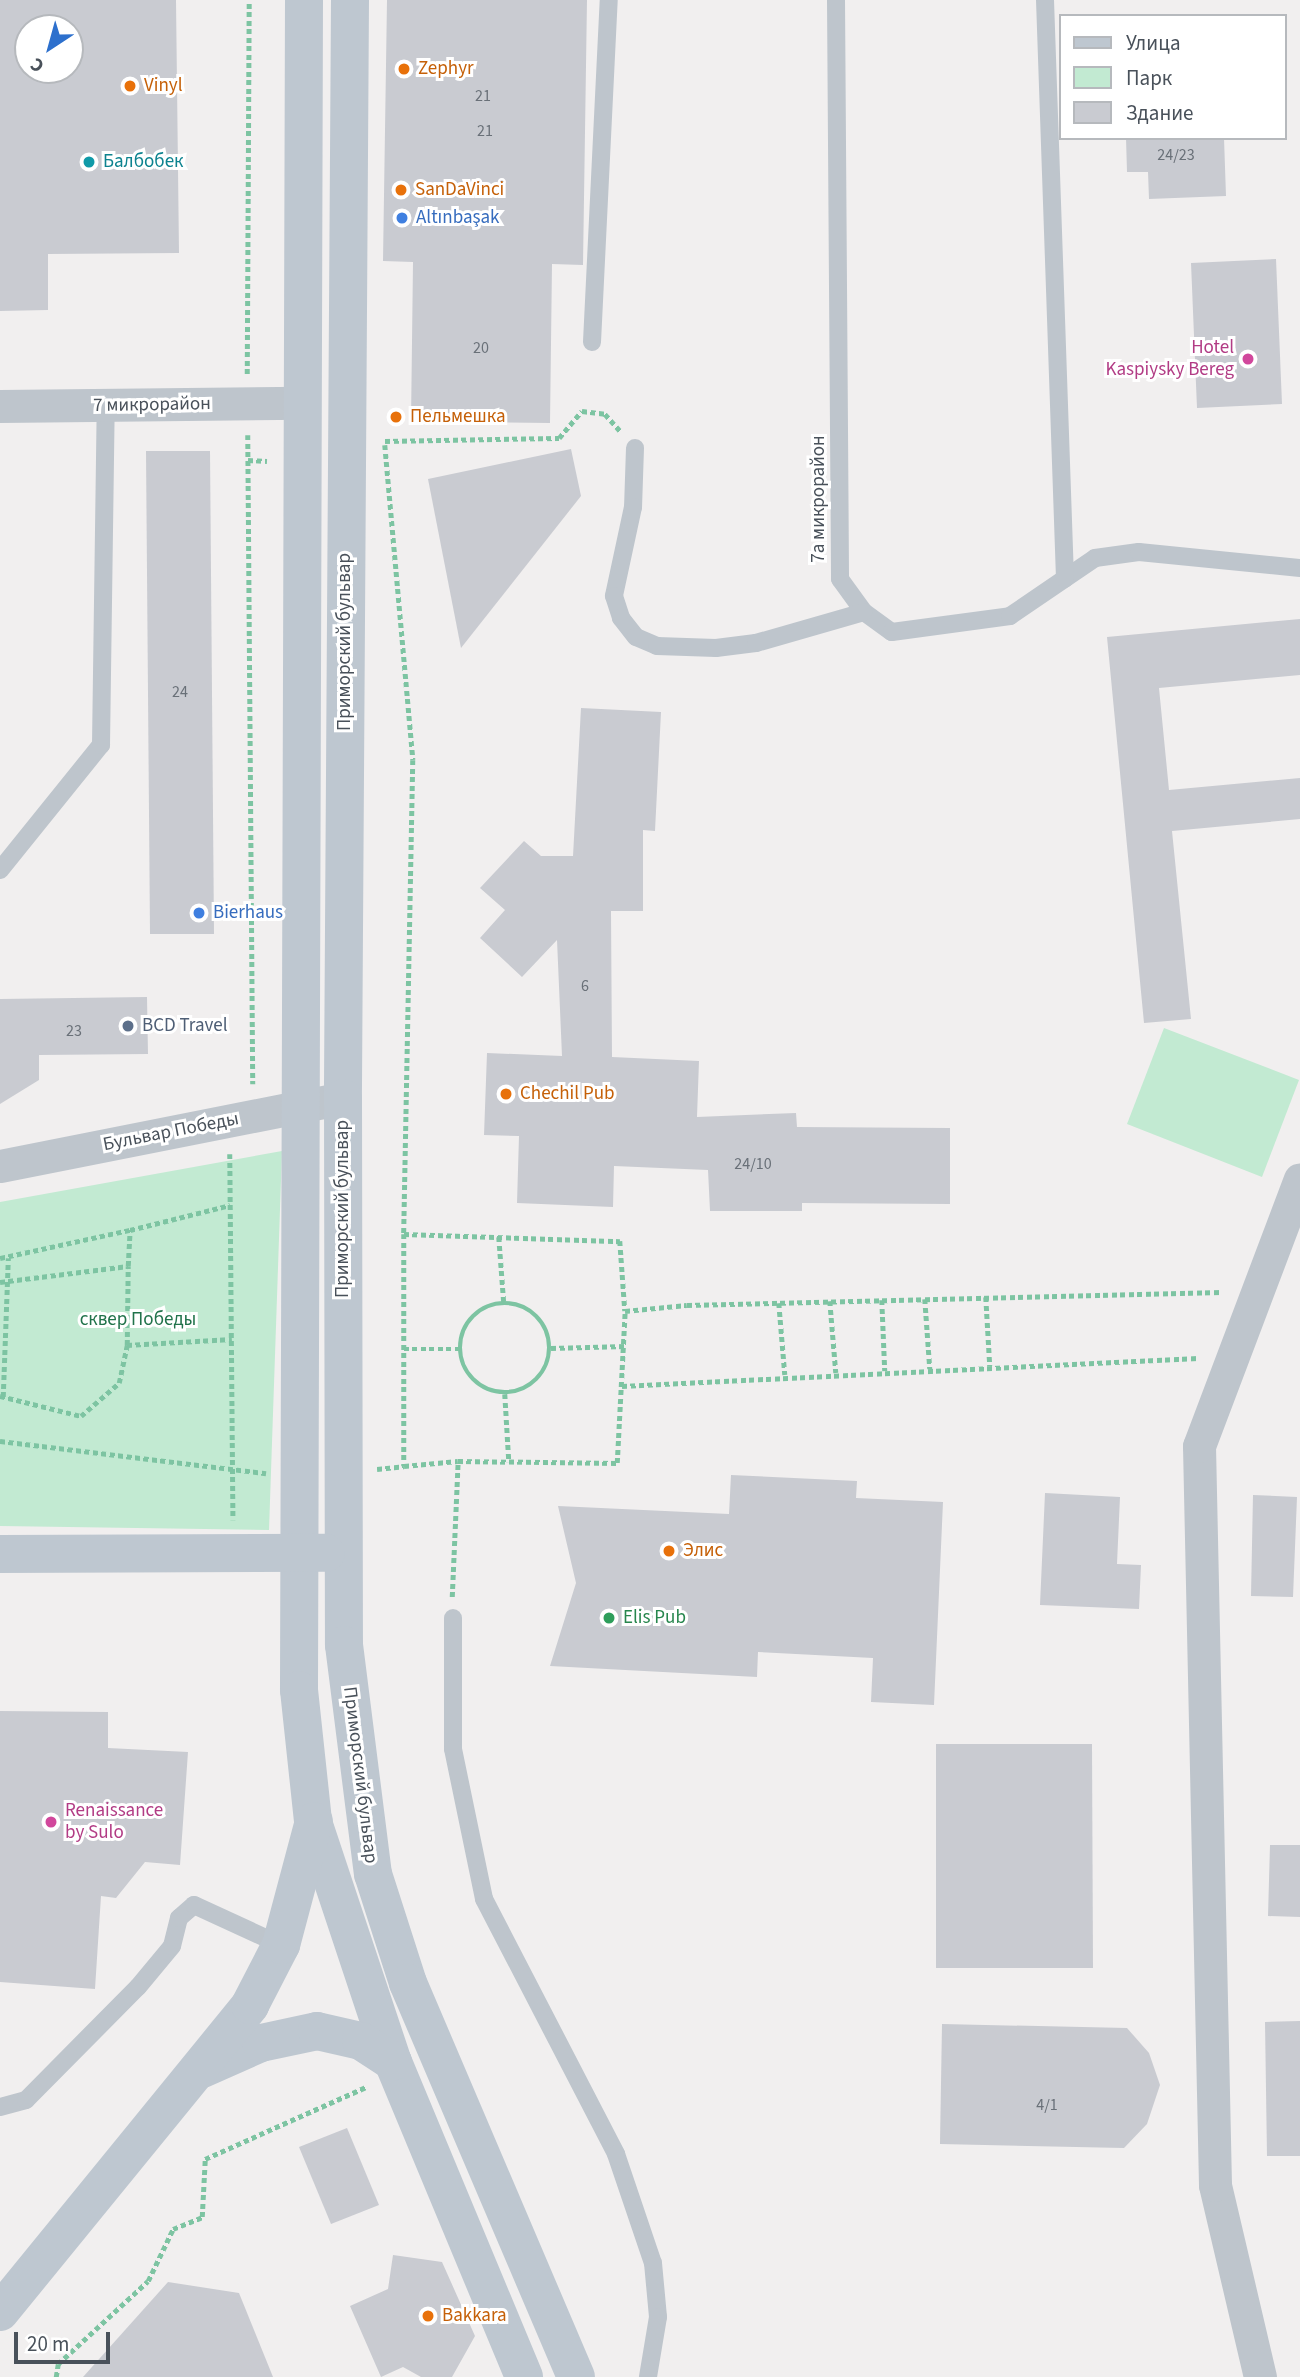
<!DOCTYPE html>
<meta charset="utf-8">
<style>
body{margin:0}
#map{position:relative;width:1300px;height:2377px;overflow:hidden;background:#f1efef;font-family:"Source Sans 3",sans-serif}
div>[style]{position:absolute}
.green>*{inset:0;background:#c2ead2}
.building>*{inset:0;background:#c9cbd1}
.path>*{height:4.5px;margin-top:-2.25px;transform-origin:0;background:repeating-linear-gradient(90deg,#7dc4a2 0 5px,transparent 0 8.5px)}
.path>.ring{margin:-2.25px;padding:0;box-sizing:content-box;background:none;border:4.5px solid #7dc4a2;border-radius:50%}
.lane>*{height:18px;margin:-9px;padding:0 9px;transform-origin:9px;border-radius:9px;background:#bec5cc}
.street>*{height:33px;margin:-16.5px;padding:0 16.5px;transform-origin:16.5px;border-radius:16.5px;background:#bec5cc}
.secondary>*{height:38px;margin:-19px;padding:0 19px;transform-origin:19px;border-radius:19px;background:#bec7d0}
.dots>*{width:19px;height:19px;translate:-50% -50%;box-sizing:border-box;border:4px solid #fff;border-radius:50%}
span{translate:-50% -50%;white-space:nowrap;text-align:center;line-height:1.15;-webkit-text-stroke:6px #fff;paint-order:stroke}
.number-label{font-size:16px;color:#697078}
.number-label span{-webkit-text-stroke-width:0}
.food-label{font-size:19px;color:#c56008}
.left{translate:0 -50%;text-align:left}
.culture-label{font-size:19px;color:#0d838f}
.shop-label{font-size:19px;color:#366cbe}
.hotel-label{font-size:19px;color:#b23c85}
.right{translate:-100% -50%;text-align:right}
.street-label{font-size:19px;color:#49515a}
.service-label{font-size:19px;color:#4e5e75}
.park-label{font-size:19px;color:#21734b}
.leisure-label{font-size:19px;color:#27864d}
.legend{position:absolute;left:1059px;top:14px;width:228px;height:126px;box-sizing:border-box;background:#fff;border:2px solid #b6b9bd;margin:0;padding:9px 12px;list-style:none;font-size:21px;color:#49515a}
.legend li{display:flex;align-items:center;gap:14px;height:35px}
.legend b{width:35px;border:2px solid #b6b9bd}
.north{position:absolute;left:14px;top:14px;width:70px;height:70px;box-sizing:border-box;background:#fff;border:2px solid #b6b9bd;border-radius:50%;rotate:216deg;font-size:19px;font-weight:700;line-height:28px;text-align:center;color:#49515a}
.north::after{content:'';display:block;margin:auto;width:24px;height:32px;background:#2d70cd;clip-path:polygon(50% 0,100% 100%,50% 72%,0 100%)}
.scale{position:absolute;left:14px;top:2332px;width:96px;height:32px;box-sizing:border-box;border:4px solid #49515a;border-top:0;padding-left:9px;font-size:21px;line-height:24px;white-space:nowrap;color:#49515a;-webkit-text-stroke:5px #fff;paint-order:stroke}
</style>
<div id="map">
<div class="green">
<div style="clip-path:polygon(1164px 1028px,1299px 1080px,1262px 1177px,1127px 1124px)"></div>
<div style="clip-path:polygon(282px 1151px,269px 1530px,0 1526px,0 1202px)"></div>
</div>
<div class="building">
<div style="clip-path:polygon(evenodd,0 0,176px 0,179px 253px,48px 254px,48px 310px,0 311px,0 0,28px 28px,70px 28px,70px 70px,28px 70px,28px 28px)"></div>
<div style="clip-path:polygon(387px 0,587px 0,583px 265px,552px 264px,550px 423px,411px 421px,413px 262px,383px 261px)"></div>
<div style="clip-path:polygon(1126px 138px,1224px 138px,1226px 196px,1149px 199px,1148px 172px,1127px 172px)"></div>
<div style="clip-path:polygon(1276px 259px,1282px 404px,1197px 408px,1191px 263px)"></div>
<div style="clip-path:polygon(571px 449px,581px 496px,461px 648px,428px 479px)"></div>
<div style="clip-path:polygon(146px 451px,210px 451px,214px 934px,150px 934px)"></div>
<div style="clip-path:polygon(1300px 619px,1300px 675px,1159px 688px,1169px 790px,1300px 778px,1300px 819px,1172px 831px,1191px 1019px,1144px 1023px,1107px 637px)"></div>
<div style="clip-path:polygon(581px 708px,661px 712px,655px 831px,643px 830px,643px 911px,611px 911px,612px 1057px,699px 1061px,697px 1117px,796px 1113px,797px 1127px,950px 1128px,950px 1204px,802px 1203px,802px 1211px,710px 1211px,708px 1170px,614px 1166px,613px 1207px,517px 1203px,519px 1136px,484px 1135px,487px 1053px,562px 1056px,557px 940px,522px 977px,480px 938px,505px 910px,480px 888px,524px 841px,541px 856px,573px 856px)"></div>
<div style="clip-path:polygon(147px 997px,148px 1054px,39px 1055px,39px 1080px,0 1104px,0 999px)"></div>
<div style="clip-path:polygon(731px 1475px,857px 1481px,856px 1498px,943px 1502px,934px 1705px,871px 1702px,873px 1658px,758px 1652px,757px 1677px,550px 1666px,576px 1583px,558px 1506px,729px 1514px)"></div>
<div style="clip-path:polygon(1045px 1493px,1120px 1497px,1117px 1564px,1141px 1565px,1139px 1609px,1040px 1605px)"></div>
<div style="clip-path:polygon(1253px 1495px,1297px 1497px,1293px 1597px,1251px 1596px)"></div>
<div style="clip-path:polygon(0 1711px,108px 1712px,108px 1748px,188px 1752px,180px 1865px,145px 1862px,116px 1898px,101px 1896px,95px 1989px,0 1982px)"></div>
<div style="clip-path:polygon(936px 1744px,1092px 1744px,1093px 1968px,936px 1968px)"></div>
<div style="clip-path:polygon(1270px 1845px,1300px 1845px,1300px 1917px,1268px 1916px)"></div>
<div style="clip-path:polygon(1300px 2021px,1300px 2156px,1267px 2156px,1265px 2022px)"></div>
<div style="clip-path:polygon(942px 2024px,1127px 2028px,1149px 2053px,1160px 2085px,1147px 2124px,1124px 2148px,940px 2144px)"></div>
<div style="clip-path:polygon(347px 2128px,379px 2205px,331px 2224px,299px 2147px)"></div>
<div style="clip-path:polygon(393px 2255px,442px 2262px,475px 2336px,452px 2377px,421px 2377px,403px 2367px,381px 2377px,350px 2306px,388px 2289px)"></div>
<div style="clip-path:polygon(168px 2282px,239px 2293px,273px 2377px,83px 2377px)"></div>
</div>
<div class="path">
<div style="left:247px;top:374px;width:374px;rotate:-89.7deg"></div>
<div style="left:248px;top:435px;width:649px;rotate:89.56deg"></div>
<div style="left:385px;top:441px;width:174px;rotate:-1deg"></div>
<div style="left:559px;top:438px;width:35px;rotate:-50deg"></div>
<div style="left:582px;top:411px;width:23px;rotate:7deg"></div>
<div style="left:605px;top:414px;width:24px;rotate:48deg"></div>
<div style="left:385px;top:445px;width:316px;rotate:84.9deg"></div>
<div style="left:413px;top:760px;width:474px;rotate:91.1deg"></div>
<div style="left:404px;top:1234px;width:216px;rotate:1.9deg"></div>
<div style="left:620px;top:1241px;width:70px;rotate:85.9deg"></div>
<div style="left:625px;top:1311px;width:62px;rotate:-5.5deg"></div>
<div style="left:687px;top:1305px;width:535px;rotate:-1.39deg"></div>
<div style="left:248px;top:460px;width:19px;rotate:3deg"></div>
<div style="left:230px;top:1154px;width:366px;rotate:89.5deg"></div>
<div style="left:404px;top:1234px;width:232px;rotate:90deg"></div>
<div style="left:404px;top:1466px;width:54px;rotate:-5.3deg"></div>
<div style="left:458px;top:1461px;width:159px;rotate:0.7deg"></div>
<div style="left:617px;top:1463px;width:152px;rotate:-87deg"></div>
<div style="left:499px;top:1237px;width:66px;rotate:85.7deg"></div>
<div style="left:0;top:1258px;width:133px;rotate:-12.2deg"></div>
<div style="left:0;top:1282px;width:129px;rotate:-7.1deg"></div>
<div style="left:128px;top:1266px;width:36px;rotate:-87deg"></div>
<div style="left:130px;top:1230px;width:103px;rotate:-14deg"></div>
<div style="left:986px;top:1297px;width:69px;rotate:86.7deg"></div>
<div style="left:925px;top:1299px;width:70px;rotate:85.9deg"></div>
<div style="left:882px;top:1300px;width:71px;rotate:87.6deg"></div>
<div style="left:830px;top:1301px;width:72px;rotate:85.2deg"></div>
<div class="ring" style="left:460px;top:1303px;width:85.5px;height:85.5px"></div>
<div style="left:779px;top:1303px;width:72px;rotate:85.2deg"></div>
<div style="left:127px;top:1345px;width:105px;rotate:-3.3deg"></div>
<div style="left:551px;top:1348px;width:75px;rotate:-1.5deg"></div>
<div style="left:404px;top:1349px;width:55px"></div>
<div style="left:622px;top:1386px;width:577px;rotate:-2.78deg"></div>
<div style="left:505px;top:1394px;width:68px;rotate:86.6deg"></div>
<div style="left:0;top:1396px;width:83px;rotate:13.9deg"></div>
<div style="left:81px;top:1416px;width:50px;rotate:-41deg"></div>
<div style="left:119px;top:1383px;width:39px;rotate:-78deg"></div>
<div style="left:127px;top:1345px;width:79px;rotate:-89.3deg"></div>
<div style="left:3px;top:1397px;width:139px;rotate:-87.9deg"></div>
<div style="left:0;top:1441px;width:268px;rotate:6.9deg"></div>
<div style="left:377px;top:1469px;width:27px;rotate:-6deg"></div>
<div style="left:452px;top:1597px;width:136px;rotate:-87.5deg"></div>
<div style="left:56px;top:2377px;width:13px;rotate:-81deg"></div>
<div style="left:58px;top:2364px;width:122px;rotate:-42.7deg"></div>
<div style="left:148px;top:2281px;width:58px;rotate:-64.3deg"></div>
<div style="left:173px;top:2229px;width:31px;rotate:-22deg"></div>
<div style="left:202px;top:2217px;width:58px;rotate:-87deg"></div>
<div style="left:205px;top:2159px;width:176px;rotate:-24.1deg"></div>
</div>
<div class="lane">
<div style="left:836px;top:0;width:579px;rotate:89.6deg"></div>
<div style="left:840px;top:579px;width:41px;rotate:54deg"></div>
<div style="left:864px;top:612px;width:34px;rotate:36deg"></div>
<div style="left:892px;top:632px;width:119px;rotate:-7.7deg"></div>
<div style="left:1010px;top:616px;width:103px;rotate:-34.3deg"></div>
<div style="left:1095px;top:558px;width:44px;rotate:-7.8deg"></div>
<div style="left:1139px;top:552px;width:162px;rotate:5.7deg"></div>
<div style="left:1045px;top:0;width:579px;rotate:88.02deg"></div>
<div style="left:592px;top:342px;width:342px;rotate:-87.2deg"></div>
<div style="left:635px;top:448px;width:59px;rotate:91.9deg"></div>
<div style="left:633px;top:507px;width:91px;rotate:102.1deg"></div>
<div style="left:614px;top:596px;width:23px;rotate:72deg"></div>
<div style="left:621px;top:618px;width:24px;rotate:52deg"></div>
<div style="left:636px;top:637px;width:23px;rotate:23deg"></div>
<div style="left:657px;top:646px;width:59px;rotate:1.9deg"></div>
<div style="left:716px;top:648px;width:40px;rotate:-7.1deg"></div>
<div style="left:756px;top:643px;width:112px;rotate:-16deg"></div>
<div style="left:0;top:870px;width:161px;rotate:-51.1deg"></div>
<div style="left:101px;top:745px;width:339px;rotate:-89.2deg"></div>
<div style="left:453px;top:1618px;width:131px;rotate:90deg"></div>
<div style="left:453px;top:1749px;width:153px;rotate:78.3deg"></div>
<div style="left:484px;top:1899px;width:287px;rotate:62.6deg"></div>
<div style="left:616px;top:2154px;width:115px;rotate:71.3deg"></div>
<div style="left:653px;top:2263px;width:54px;rotate:84.7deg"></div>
<div style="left:658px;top:2317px;width:61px;rotate:99.5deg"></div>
<div style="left:0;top:2107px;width:27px;rotate:-15deg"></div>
<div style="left:26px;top:2100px;width:159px;rotate:-45.3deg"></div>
<div style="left:138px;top:1987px;width:53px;rotate:-50.3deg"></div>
<div style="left:172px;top:1946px;width:29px;rotate:-76deg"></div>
<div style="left:179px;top:1918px;width:20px;rotate:-41deg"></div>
<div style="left:194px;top:1905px;width:96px;rotate:24.7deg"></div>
</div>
<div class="street">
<div style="left:0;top:406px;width:303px;rotate:-0.6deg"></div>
<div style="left:0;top:1166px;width:350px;rotate:-11.2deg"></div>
<div style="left:1260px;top:2377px;width:197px;rotate:-103.2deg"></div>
<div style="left:1215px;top:2185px;width:739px;rotate:-91.24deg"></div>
<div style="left:1199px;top:1446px;width:285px;rotate:-69.3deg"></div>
</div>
<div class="secondary">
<div style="left:304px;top:0;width:1690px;rotate:90.17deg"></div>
<div style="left:299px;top:1690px;width:133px;rotate:83.9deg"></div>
<div style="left:313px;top:1822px;width:253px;rotate:71.6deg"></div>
<div style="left:393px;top:2062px;width:341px;rotate:67.4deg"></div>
<div style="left:350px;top:0;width:1098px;rotate:90.37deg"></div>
<div style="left:343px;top:1098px;width:547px;rotate:89.9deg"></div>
<div style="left:344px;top:1645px;width:231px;rotate:82.8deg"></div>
<div style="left:373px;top:1874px;width:114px;rotate:72.2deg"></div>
<div style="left:408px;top:1983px;width:428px;rotate:66.9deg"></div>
<div style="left:0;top:1554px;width:326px;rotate:-0.2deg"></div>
<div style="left:202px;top:2069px;width:64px;rotate:-23.8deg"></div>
<div style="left:261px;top:2043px;width:57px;rotate:-12.1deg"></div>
<div style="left:317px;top:2031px;width:45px;rotate:12.8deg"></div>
<div style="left:361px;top:2041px;width:38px;rotate:33deg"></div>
<div style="left:0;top:2312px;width:396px;rotate:-50.8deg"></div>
<div style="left:250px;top:2005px;width:68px;rotate:-62.7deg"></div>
<div style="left:281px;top:1945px;width:128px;rotate:-75.1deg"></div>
</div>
<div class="dots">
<div style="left:404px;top:69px;background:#e8710a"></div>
<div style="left:130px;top:86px;background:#e8710a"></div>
<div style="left:89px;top:162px;background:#0f9aa8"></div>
<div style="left:401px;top:190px;background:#e8710a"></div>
<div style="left:402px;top:218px;background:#3f7fe0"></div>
<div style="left:1248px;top:359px;background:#d1479c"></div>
<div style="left:396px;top:417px;background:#e8710a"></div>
<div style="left:199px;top:913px;background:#3f7fe0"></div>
<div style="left:128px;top:1026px;background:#5c6f8a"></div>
<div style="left:506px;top:1094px;background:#e8710a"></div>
<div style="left:669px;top:1551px;background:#e8710a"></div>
<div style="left:609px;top:1618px;background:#2e9e5b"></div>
<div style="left:51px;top:1822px;background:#d1479c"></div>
<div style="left:428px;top:2316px;background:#e8710a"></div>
</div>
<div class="number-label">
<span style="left:483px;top:96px">21</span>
<span style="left:485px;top:131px">21</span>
<span style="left:1176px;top:155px">24/23</span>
<span style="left:481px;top:348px">20</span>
<span style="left:180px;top:692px">24</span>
<span style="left:585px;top:986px">6</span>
<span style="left:74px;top:1031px">23</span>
<span style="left:753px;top:1164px">24/10</span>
<span style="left:1047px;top:2105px">4/1</span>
</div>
<div class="food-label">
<span class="left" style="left:418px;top:69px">Zephyr</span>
<span class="left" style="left:144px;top:86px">Vinyl</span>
<span class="left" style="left:415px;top:190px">SanDaVinci</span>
<span class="left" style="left:410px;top:417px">Пельмешка</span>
<span class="left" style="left:520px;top:1094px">Chechil Pub</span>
<span class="left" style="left:683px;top:1551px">Элис</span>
<span class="left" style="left:442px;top:2316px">Bakkara</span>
</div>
<div class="culture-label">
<span class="left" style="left:103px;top:162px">Балбобек</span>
</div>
<div class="shop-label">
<span class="left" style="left:416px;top:218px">Altınbaşak</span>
<span class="left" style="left:213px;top:913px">Bierhaus</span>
</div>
<div class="hotel-label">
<span class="right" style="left:1234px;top:359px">Hotel<br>Kaspiysky Bereg</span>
<span class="left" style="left:65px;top:1822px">Renaissance<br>by Sulo</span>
</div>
<div class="street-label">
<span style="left:152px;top:405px;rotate:-1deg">7 микрорайон</span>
<span style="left:819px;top:499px;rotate:-90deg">7а микрорайон</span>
<span style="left:345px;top:642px;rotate:-90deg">Приморский бульвар</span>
<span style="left:171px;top:1132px;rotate:-11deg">Бульвар Победы</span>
<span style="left:343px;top:1209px;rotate:-90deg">Приморский бульвар</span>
<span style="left:360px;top:1775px;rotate:83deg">Приморский бульвар</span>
</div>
<div class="service-label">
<span class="left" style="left:142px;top:1026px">BCD Travel</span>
</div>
<div class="park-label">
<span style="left:138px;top:1320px">сквер Победы</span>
</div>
<div class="leisure-label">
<span class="left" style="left:623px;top:1618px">Elis Pub</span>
</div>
<ul class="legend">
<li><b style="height:9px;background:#bec7d0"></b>Улица</li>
<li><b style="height:19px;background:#c2ead2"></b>Парк</li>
<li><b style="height:19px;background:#c9cbd1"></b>Здание</li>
</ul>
<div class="north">С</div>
<div class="scale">20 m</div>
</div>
